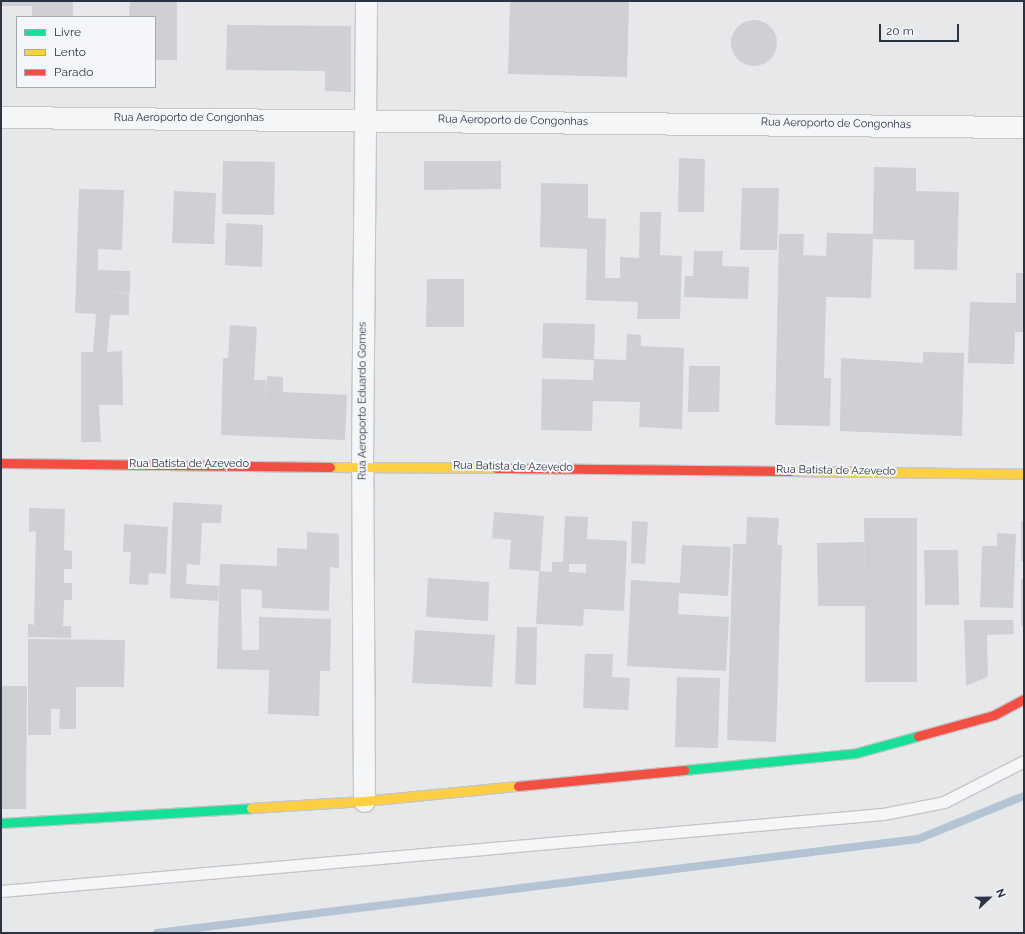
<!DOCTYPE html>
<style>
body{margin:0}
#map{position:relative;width:1025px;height:934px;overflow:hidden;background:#e6e8ea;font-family:Raleway,sans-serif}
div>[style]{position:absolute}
.stream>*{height:8px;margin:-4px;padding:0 4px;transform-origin:4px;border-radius:4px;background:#b4c4d5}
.building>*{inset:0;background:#ced0d3}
.round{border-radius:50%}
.roads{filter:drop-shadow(1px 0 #c4c6c8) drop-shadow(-1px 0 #c4c6c8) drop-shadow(0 1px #c4c6c8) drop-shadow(0 -1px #c4c6c8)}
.lane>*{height:11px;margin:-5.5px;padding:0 5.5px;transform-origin:5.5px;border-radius:5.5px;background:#f5f6f7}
.street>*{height:21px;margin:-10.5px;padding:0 10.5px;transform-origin:10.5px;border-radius:10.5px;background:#f5f6f7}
.fast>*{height:9px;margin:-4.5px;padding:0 4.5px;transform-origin:4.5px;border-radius:4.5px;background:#16e098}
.slow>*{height:9px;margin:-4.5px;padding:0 4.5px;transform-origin:4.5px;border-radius:4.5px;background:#ffcf43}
.jam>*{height:9px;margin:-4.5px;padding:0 4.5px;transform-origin:4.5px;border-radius:4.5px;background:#f24e42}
span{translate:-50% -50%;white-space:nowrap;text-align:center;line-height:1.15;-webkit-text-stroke:4px #f4f6f9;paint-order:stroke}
.street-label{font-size:11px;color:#2b3445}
.frame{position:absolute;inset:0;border:2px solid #2b3445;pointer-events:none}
.legend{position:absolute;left:16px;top:16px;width:140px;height:72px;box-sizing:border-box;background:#f4f6f9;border:1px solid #a4a8b1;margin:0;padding:5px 7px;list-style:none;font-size:12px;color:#2b3445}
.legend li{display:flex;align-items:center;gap:8px;height:20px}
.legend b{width:20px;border:1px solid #a4a8b1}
.north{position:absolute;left:969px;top:878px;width:40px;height:40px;-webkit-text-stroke:3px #f4f6f9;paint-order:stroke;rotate:68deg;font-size:11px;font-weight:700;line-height:16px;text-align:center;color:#2b3445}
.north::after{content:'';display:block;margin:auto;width:14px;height:18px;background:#2b3445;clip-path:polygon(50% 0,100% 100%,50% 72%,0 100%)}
.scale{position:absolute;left:879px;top:24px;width:80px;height:18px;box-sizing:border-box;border:2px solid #2b3445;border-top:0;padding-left:5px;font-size:12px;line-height:14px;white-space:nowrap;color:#2b3445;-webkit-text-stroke:3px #f4f6f9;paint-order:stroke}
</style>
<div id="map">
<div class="stream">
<div style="left:157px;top:933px;width:767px;rotate:-7.04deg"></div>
<div style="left:918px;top:839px;width:114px;rotate:-22.1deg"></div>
</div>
<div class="building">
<div style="clip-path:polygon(1px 1px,73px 1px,73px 17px,32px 17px,32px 6px,1px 6px)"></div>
<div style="clip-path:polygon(130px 1px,177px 1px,177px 60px,155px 60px,155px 17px,129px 17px)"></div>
<div style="clip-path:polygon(510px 1px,629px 1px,627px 77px,508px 74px)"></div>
<div class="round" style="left:731px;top:20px;width:46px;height:46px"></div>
<div style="clip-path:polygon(227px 25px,351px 26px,351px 92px,325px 91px,325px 71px,226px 70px)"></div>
<div style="clip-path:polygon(679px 158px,705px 159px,704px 212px,678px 212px)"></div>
<div style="clip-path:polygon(223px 161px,275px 162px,274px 215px,222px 214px)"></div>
<div style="clip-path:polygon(424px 161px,501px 161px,501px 189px,424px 190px)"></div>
<div style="clip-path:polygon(874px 167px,916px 168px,916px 191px,959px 192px,957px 270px,914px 269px,914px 240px,873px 239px,871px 298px,826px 297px,824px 378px,831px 378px,830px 426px,775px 425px,779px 234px,804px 234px,803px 255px,826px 256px,827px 233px,873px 234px)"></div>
<div style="clip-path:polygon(541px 183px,588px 184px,588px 218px,606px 219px,605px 278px,620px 278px,620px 257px,639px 258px,640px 212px,661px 212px,660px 255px,682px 256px,680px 319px,637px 319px,638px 302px,586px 300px,587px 249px,540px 247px)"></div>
<div style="clip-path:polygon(742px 188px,779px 188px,777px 250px,740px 250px)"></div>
<div style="clip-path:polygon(79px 189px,124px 190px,122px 250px,98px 249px,98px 270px,130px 271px,130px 293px,111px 292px,129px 294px,129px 315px,110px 315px,107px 352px,122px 351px,123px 405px,99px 405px,101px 442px,81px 442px,81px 352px,93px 352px,96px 314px,75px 313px)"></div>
<div style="clip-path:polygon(174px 191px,216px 193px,214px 244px,172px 243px)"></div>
<div style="clip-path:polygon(226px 223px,263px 225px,262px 267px,225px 265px)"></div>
<div style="clip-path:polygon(694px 251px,723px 251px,722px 266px,749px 267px,748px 299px,684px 297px,685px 276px,693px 276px)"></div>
<div style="clip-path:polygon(1016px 273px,1024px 273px,1024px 332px,1015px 332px,1014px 364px,968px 363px,970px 302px,1016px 303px)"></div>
<div style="clip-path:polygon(427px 279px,464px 279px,464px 327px,426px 327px)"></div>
<div style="clip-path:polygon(543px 323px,595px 324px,594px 359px,626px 360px,627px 334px,641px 335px,641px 346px,684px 348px,682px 429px,639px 427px,640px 402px,593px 401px,592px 431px,541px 430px,542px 379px,593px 380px,594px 360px,542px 358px)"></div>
<div style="clip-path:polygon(230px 325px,257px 327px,254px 380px,266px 380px,265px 403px,267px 376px,283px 377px,283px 392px,347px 395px,345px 440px,221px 435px,223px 358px,228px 358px)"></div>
<div style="clip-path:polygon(923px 352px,964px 353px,962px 436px,840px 431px,841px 358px,923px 363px)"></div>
<div style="clip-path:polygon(689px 366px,720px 366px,719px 412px,688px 412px)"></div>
<div style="clip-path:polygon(173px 502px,222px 505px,221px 523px,202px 523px,200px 565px,187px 564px,186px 584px,219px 586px,218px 601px,170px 598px)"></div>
<div style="clip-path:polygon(29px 508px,65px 509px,64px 550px,72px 551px,72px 569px,64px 569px,64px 583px,72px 583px,72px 600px,64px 600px,63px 626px,71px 626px,71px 638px,28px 637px,28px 624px,34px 625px,36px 531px,29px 532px)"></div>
<div style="clip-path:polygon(494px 512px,544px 516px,540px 571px,509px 569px,511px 540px,492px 538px)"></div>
<div style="clip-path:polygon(evenodd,565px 516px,588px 517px,587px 539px,627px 541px,624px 611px,584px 609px,583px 626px,536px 624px,539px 571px,552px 572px,552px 562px,563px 562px,565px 516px,569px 564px,586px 564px,586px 573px,569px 572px,569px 564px)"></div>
<div style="clip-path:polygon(747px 517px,779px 518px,777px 545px,782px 545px,776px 742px,727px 740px,733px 544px,746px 544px)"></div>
<div style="clip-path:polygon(864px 518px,917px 518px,917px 682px,865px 682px,865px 606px,818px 606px,817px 543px,864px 542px,865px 592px)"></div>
<div style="clip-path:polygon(632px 521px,648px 522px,645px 564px,631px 563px)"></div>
<div style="clip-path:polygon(1021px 521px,1024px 521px,1024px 561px,1021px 561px)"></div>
<div style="clip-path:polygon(124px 524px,168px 527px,166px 574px,149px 573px,148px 585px,129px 584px,131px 552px,123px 552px)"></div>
<div style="clip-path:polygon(307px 532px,339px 534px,339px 568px,330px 567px,329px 611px,262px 608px,262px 590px,241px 589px,242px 650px,259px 650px,259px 617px,331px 619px,330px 671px,320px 671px,319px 716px,268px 714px,269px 670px,217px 669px,220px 564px,277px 566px,277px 548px,307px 549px)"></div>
<div style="clip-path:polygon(997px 533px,1016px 534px,1013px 608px,980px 607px,982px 546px,997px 546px)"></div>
<div style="clip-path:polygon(682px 545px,731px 547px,728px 596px,679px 593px,678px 614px,729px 617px,726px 671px,627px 666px,631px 580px,680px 583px)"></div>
<div style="clip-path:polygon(924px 550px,958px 550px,959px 605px,925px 605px)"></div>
<div style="clip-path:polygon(428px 578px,489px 582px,488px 621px,426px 617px)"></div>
<div style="clip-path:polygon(1024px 578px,1024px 626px,1021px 626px,1021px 579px)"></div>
<div style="clip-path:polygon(964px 620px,1013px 620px,1014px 634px,987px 635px,988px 677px,968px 685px,966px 685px)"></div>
<div style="clip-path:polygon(517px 627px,537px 627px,536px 685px,515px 684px)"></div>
<div style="clip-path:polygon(415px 630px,495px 635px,492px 687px,412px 683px)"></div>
<div style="clip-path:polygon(28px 639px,125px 640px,124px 687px,76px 687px,76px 729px,59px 729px,60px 709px,51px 709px,51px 735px,28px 735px)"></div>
<div style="clip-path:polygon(585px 654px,613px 654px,612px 677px,630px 678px,628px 710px,583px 708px)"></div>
<div style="clip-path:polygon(677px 677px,720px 678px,718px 748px,675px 747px)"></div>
<div style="clip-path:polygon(1px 686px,27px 686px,26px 809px,1px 809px)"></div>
</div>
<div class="roads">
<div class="lane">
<div style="left:1px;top:891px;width:885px;rotate:-4.99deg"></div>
<div style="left:883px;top:814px;width:62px;rotate:-11.1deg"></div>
<div style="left:944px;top:802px;width:90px;rotate:-27.1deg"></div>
</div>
<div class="street">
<div style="left:1px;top:117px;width:1023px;rotate:0.56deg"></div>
<div style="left:364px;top:801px;width:336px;rotate:-90.3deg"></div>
<div style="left:362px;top:465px;width:464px;rotate:-89.5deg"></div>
</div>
<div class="fast">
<div style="left:684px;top:770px;width:173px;rotate:-5.6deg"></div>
<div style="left:856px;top:753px;width:64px;rotate:-15.3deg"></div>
<div style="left:1px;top:823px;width:250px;rotate:-3.4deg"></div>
</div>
<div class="slow">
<div style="left:330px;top:467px;width:166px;rotate:0.3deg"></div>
<div style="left:790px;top:471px;width:234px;rotate:0.7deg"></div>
<div style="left:251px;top:808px;width:113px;rotate:-3.5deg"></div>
<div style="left:364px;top:801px;width:155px;rotate:-5.6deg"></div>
</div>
<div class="jam">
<div style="left:1px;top:463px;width:329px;rotate:0.7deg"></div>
<div style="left:496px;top:468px;width:294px;rotate:0.6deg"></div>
<div style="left:918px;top:736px;width:79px;rotate:-15.4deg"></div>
<div style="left:994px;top:715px;width:34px;rotate:-28deg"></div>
<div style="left:518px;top:786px;width:167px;rotate:-5.5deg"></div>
</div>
</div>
<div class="street-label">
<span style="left:189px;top:118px">Rua Aeroporto de Congonhas</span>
<span style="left:513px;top:121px;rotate:1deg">Rua Aeroporto de Congonhas</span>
<span style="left:836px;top:124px;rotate:1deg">Rua Aeroporto de Congonhas</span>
<span style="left:363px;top:401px;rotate:-90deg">Rua Aeroporto Eduardo Gomes</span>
<span style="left:189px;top:464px">Rua Batista de Azevedo</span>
<span style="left:513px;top:467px;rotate:1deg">Rua Batista de Azevedo</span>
<span style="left:836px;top:471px;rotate:1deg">Rua Batista de Azevedo</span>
</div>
<div class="frame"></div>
<ul class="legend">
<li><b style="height:5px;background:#16e098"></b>Livre</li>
<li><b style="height:5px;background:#ffcf43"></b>Lento</li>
<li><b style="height:5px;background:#f24e42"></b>Parado</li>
</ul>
<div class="north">N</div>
<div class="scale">20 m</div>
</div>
